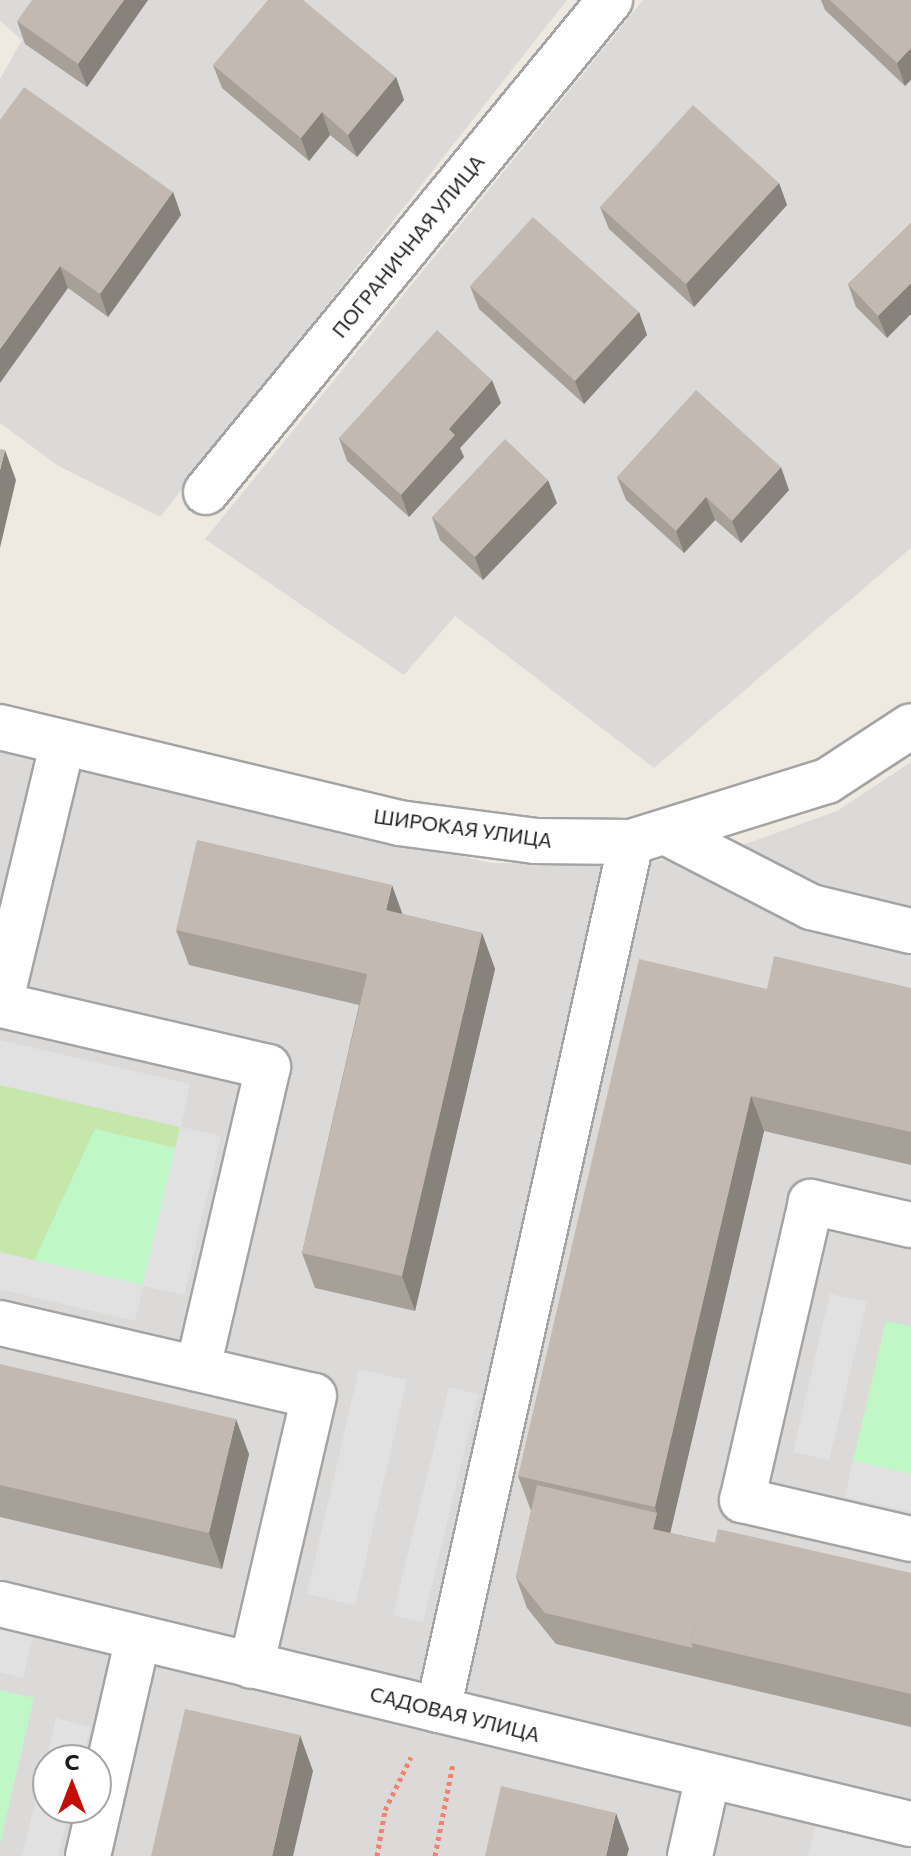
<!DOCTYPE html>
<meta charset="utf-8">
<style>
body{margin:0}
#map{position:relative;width:911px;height:1856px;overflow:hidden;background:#eeeae2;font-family:Commissioner,sans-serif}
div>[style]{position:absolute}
.residential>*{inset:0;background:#dbdad9}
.grass>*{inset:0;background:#c5e7a9}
.park>*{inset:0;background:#c0f7c7}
.parking>*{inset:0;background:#e1e1e1}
.path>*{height:5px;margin-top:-2.5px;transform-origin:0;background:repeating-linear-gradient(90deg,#f5806c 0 4px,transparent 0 8px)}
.roads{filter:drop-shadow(2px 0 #a4a4a4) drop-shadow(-2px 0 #a4a4a4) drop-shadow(0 2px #a4a4a4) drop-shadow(0 -2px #a4a4a4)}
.minor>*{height:44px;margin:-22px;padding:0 22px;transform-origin:22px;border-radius:22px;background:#fff}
.wall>*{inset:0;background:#a7a099}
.shaded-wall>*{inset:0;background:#88827d}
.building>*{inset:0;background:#c2bab2}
span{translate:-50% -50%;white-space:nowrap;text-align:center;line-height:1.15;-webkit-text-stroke:7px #fff;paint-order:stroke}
.street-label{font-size:20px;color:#1d1d1d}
.north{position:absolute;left:32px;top:1744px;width:80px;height:80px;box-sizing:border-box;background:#fff;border:2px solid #a5a5a5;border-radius:50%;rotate:0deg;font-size:22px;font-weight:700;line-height:32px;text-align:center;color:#1d1d1d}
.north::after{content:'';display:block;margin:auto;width:28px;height:36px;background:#c20e07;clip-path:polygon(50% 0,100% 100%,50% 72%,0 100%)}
</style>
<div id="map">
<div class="residential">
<div style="clip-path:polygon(0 0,567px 0,160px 517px,57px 465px,0 423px,0 79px,22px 40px,0 21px)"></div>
<div style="clip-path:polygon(643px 0,911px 0,911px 548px,654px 768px,455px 616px,404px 675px,205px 539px)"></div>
<div style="clip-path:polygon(evenodd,0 749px,491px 863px,627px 865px,729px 850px,837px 811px,911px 762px,911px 1856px,0 1856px,0 749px,48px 1760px,96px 1760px,96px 1808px,48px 1808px,48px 1760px)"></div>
</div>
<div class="grass">
<div style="clip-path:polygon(0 1085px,181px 1127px,176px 1148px,95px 1129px,34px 1261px,0 1252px)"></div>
</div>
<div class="park">
<div style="clip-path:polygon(95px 1129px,176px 1148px,143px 1286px,34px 1261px)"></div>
<div style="clip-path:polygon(886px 1321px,911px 1326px,911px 1474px,853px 1461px)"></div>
<div style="clip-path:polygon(0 1690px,34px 1698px,0 1844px)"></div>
</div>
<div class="parking">
<div style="clip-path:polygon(0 1040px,190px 1084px,181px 1127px,221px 1136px,184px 1295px,143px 1286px,135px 1321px,0 1289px,0 1252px,143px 1285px,180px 1127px,0 1085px)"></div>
<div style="clip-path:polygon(830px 1294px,867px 1302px,829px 1460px,793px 1452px)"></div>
<div style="clip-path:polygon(359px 1369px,407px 1380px,355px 1605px,307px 1594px)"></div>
<div style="clip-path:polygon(449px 1387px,478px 1394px,423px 1622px,393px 1615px)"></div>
<div style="clip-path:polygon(853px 1461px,911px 1474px,911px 1512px,845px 1497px)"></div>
<div style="clip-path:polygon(0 1625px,34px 1634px,23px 1678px,0 1672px)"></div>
<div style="clip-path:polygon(56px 1718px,90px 1727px,82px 1760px,48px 1760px,48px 1808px,70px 1808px,58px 1856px,22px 1856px)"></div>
<div style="clip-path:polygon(816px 1823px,911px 1846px,911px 1856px,808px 1856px)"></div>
</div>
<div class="path">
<div style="left:377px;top:1856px;width:47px;rotate:-80.1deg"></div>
<div style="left:385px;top:1810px;width:59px;rotate:-63.9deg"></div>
<div style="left:435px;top:1856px;width:95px;rotate:-79deg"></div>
</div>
<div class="roads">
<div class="minor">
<div style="left:206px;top:492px;width:637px;rotate:-50.61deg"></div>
<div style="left:0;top:727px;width:410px;rotate:13.5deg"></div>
<div style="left:399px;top:823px;width:137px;rotate:7.5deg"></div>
<div style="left:535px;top:841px;width:96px;rotate:0.6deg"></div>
<div style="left:631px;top:842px;width:205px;rotate:-17.3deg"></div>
<div style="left:827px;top:781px;width:100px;rotate:-33.2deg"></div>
<div style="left:669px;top:834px;width:160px;rotate:27.2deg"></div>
<div style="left:811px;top:907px;width:103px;rotate:13.5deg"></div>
<div style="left:0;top:1004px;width:269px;rotate:-76.5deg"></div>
<div style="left:2px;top:1005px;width:273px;rotate:13.1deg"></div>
<div style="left:268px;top:1067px;width:310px;rotate:103.1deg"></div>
<div style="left:911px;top:1225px;width:103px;rotate:-167deg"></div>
<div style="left:811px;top:1202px;width:306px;rotate:103deg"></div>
<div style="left:742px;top:1500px;width:173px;rotate:13deg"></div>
<div style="left:0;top:1323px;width:322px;rotate:13.1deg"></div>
<div style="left:314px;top:1396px;width:277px;rotate:103.1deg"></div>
<div style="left:0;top:1604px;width:937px;rotate:13.58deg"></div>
<div style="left:438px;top:1710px;width:889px;rotate:-77.46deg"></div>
<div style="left:88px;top:1856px;width:224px;rotate:-77.1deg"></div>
<div style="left:690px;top:1856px;width:82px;rotate:-77.3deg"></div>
</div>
</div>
<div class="wall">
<div style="clip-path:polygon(148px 0,87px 87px,25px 44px,17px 21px)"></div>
<div style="clip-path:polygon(821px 0,911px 0,905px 86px,825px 10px)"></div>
<div style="clip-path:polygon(213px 65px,396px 77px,404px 100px,357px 157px,330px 135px,309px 161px,222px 88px)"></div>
<div style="clip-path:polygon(0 120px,173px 192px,181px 215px,108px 317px,68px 288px)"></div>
<div style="clip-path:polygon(779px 183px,787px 205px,694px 307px,609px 229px,600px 207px)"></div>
<div style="clip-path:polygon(911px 223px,887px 338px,856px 307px,848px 284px)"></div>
<div style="clip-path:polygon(470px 286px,639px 312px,647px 335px,584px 404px,479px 309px)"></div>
<div style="clip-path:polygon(501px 403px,460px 448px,464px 457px,409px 517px,347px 461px,339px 438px)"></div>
<div style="clip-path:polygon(617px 477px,789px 490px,741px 543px,715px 520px,684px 553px,626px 500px)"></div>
<div style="clip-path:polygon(557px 503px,483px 580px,440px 540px,432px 517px)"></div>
<div style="clip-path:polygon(402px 914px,482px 933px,495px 969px,415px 1311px,315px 1288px,302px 1253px,359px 1005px,189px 965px,176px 930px)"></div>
<div style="clip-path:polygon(911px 988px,911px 1165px,764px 1131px,670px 1533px,715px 1543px,911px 1573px,911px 1727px,556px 1644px,527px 1608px,516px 1577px,531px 1511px,518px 1476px,767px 989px)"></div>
<div style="clip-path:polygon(0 1364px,249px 1454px,222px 1569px,0 1517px)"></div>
</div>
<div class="shaded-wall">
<div style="clip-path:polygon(124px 0,148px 0,87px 87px,78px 64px)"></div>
<div style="clip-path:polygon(911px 48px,911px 80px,905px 86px,897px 63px)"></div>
<div style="clip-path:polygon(396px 77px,404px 100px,357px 157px,348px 135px)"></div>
<div style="clip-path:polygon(322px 112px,330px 135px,309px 161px,301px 138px)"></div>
<div style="clip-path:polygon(779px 183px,787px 205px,694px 307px,686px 284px)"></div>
<div style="clip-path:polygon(173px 192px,181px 215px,108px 317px,100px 294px)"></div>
<div style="clip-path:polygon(60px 266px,68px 288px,0 383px,0 349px)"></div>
<div style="clip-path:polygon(911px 283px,911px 314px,887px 338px,878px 316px)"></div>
<div style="clip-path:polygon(639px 312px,647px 335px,584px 404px,575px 381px)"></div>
<div style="clip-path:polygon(492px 380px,501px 403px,460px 448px,464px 457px,409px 517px,401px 495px,449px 429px)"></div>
<div style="clip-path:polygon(5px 450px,16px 480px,0 548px,0 470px)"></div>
<div style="clip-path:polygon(781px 467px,789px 490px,741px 543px,732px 521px)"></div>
<div style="clip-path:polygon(548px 480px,557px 503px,483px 580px,475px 557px)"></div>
<div style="clip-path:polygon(706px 497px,715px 520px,684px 553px,676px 531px)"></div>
<div style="clip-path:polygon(392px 885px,405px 921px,386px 910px)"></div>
<div style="clip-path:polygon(482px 933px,495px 969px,415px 1311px,402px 1276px)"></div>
<div style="clip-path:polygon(751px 1096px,764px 1131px,664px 1560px,653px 1529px,657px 1513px,655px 1507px)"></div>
<div style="clip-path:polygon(236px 1419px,249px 1454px,222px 1569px,209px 1533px)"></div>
<div style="clip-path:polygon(300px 1735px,313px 1771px,293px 1856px,272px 1856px)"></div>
<div style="clip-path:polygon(616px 1813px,629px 1849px,627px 1856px,606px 1856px)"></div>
</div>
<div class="building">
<div style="clip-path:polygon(32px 0,124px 0,78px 64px,17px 21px)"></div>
<div style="clip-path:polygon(268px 0,303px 0,396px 77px,348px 135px,322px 112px,301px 138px,213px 65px)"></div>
<div style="clip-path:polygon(830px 0,911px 0,911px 48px,897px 63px)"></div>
<div style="clip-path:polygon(24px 87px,173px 192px,100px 294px,60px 266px,0 349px,0 120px)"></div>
<div style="clip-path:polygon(693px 105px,779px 183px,686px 284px,600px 207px)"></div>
<div style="clip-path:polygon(533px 217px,639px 312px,575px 381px,470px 286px)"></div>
<div style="clip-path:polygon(911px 223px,911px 283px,878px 316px,848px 284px)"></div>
<div style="clip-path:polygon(437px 330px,492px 380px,449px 429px,455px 435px,401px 495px,339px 438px)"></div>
<div style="clip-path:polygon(696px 390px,781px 467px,732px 521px,706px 497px,676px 531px,617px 477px)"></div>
<div style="clip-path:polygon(505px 439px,548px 480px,475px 557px,432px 517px)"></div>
<div style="clip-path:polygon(0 449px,5px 450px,0 470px)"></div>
<div style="clip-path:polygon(197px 840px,392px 885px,386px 910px,482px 933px,402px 1276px,302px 1253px,367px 974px,176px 930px)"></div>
<div style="clip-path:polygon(774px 956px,911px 988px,911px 1132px,751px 1096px,655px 1507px,518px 1476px,639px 959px,767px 989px)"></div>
<div style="clip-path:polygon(0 1364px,236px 1419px,209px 1533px,0 1485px)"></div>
<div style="clip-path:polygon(537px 1485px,657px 1513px,653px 1529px,715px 1543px,691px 1643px,693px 1648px,545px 1613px,516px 1577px)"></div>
<div style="clip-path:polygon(718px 1529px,911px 1573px,911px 1694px,691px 1643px)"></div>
<div style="clip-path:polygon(185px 1709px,300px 1735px,272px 1856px,151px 1856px)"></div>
<div style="clip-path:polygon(501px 1786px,616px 1813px,606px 1856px,485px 1856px)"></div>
</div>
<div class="street-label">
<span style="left:408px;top:246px;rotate:-51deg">ПОГРАНИЧНАЯ УЛИЦА</span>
<span style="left:463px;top:828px;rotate:8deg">ШИРОКАЯ УЛИЦА</span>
<span style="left:455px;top:1714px;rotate:14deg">САДОВАЯ УЛИЦА</span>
</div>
<div class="north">С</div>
</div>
